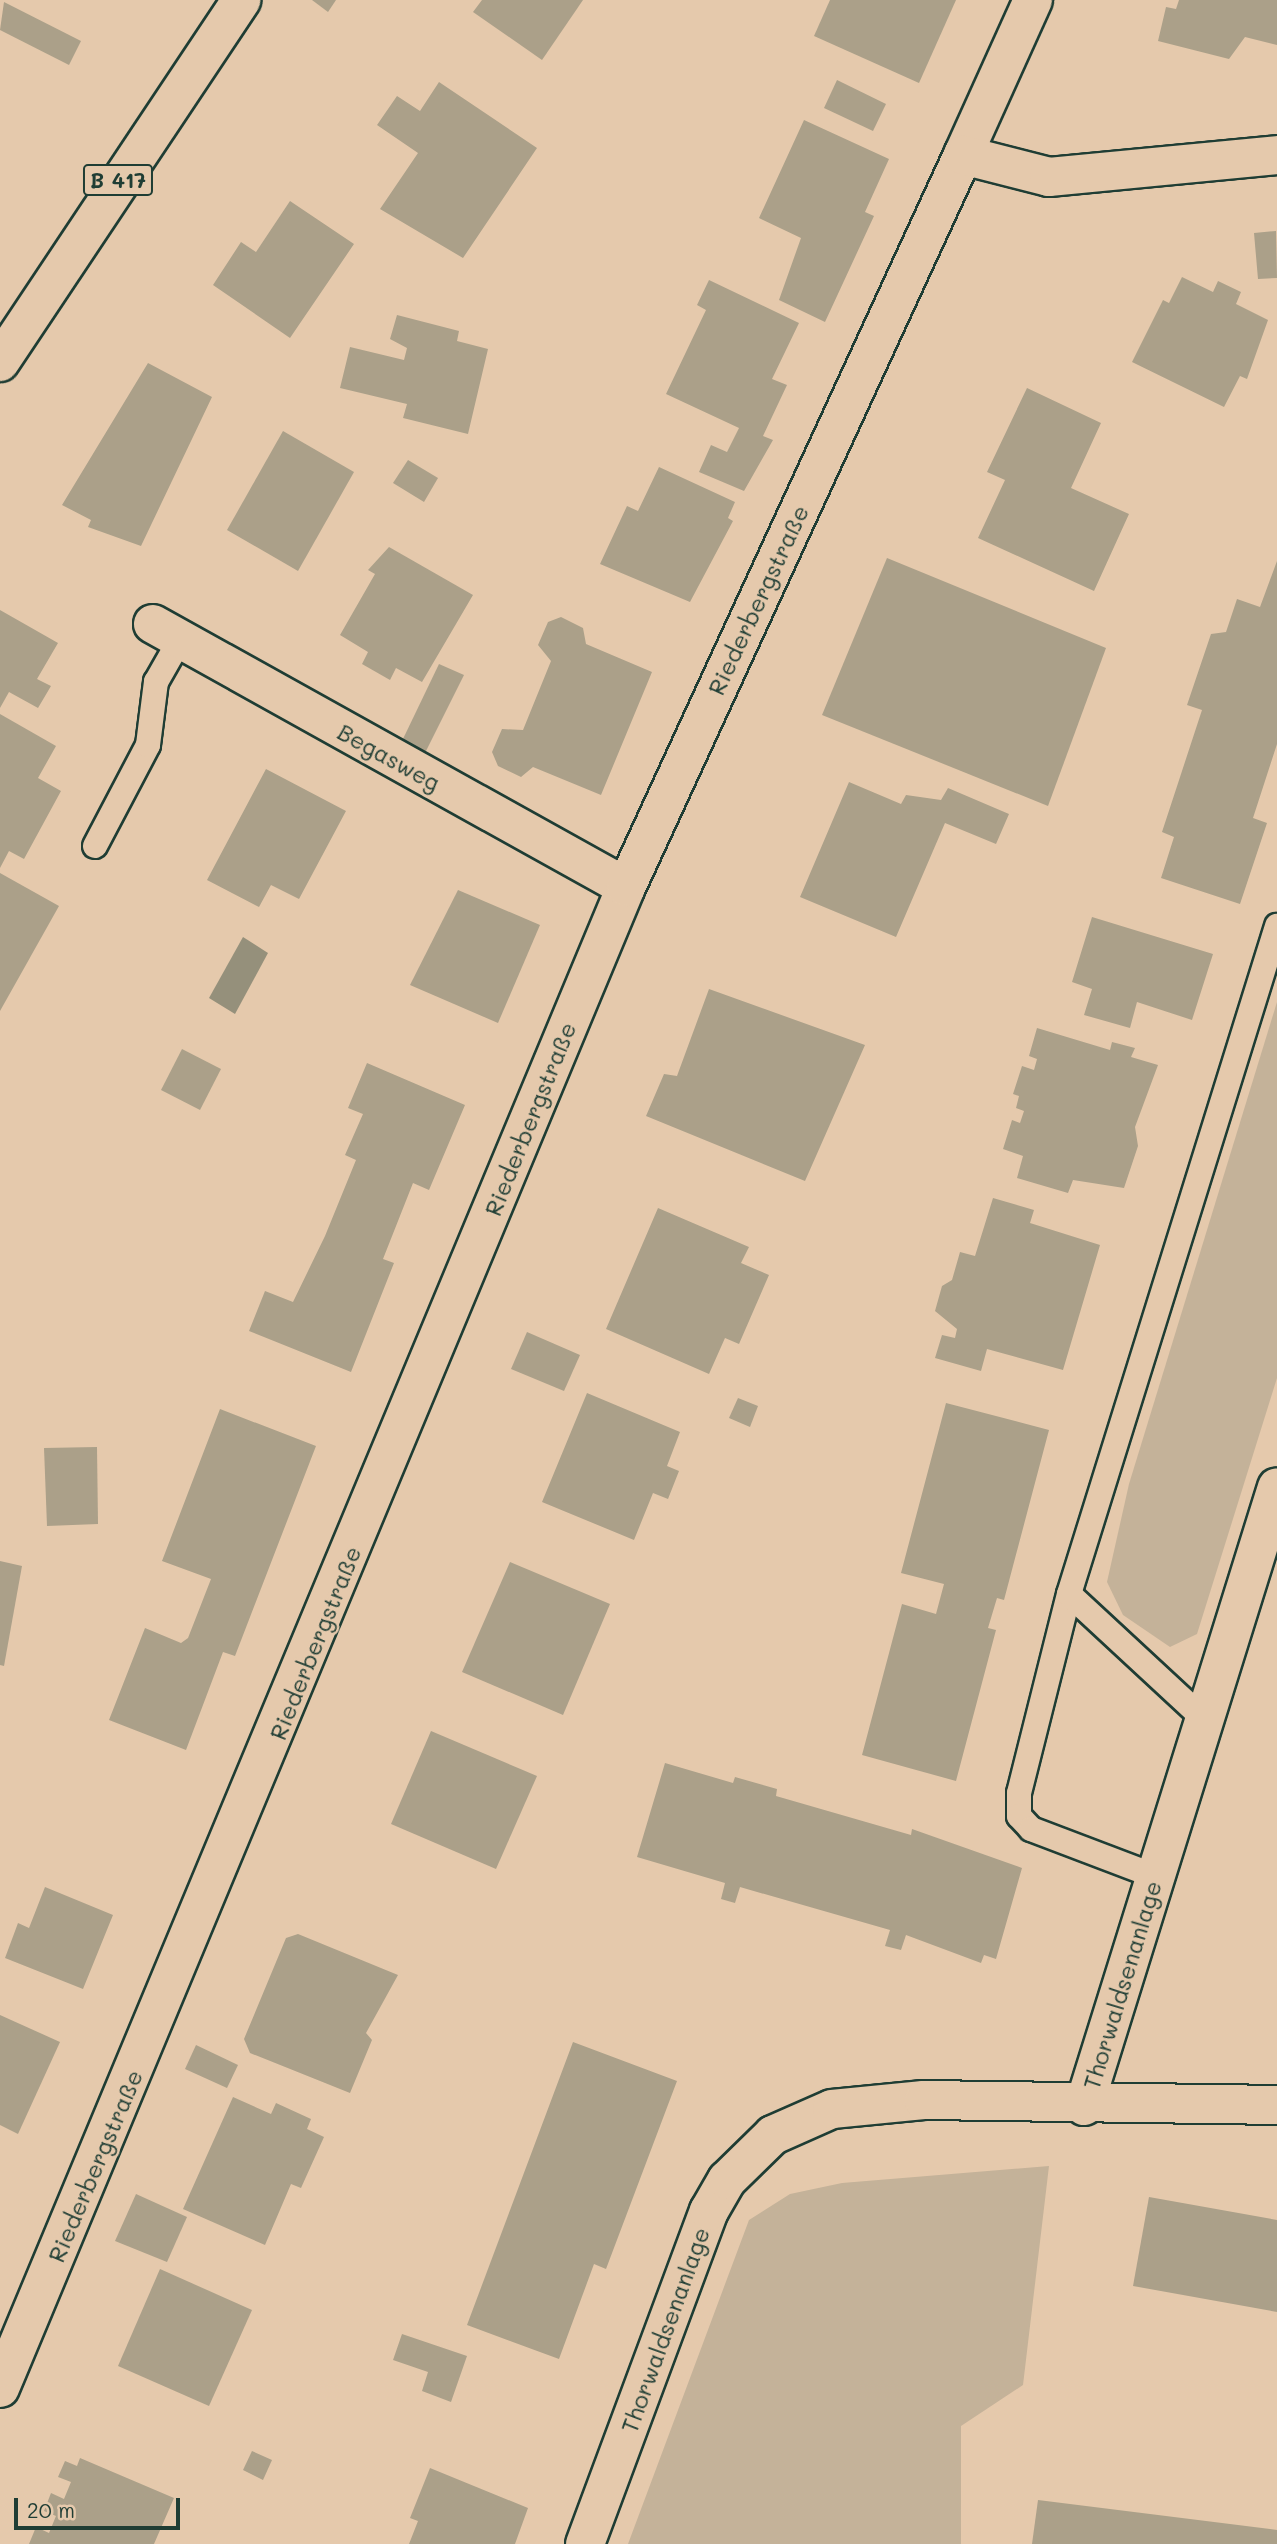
<!DOCTYPE html>
<meta charset="utf-8">
<style>
body{margin:0}
#map{position:relative;width:1277px;height:2544px;overflow:hidden;background:#e5c9ac;font-family:Mali,sans-serif}
div>[style]{position:absolute}
.green>*{inset:0;background:#c4b299}
.water>*{inset:0;background:#95907b}
.building>*{inset:0;background:#aba089}
.roads{filter:drop-shadow(2px 0 #1f3d34) drop-shadow(-2px 0 #1f3d34) drop-shadow(0 2px #1f3d34) drop-shadow(0 -2px #1f3d34)}
.lane>*{height:24px;margin:-12px;padding:0 12px;transform-origin:12px;border-radius:12px;background:#e5c9ac}
.street>*{height:38px;margin:-19px;padding:0 19px;transform-origin:19px;border-radius:19px;background:#e5c9ac}
.primary>*{height:38px;margin:-19px;padding:0 19px;transform-origin:19px;border-radius:19px;background:#e5c9ac}
span{translate:-50% -50%;white-space:nowrap;text-align:center;line-height:1.15;-webkit-text-stroke:5px #e5c9ac;paint-order:stroke}
.shield-label span{padding:2px 5px;background:#e5c9ac;border:2px solid;border-radius:5px;-webkit-text-stroke-width:0}
.shield-label{font-size:21px;color:#1f3d34;font-weight:700}
.street-label{font-size:23px;color:#1f3d34}
.scale{position:absolute;left:14px;top:2498px;width:166px;height:32px;box-sizing:border-box;border:4px solid #1f3d34;border-top:0;padding-left:9px;font-size:21px;line-height:24px;white-space:nowrap;color:#1f3d34;-webkit-text-stroke:5px #e5c9ac;paint-order:stroke}
</style>
<div id="map">
<div class="green">
<div style="clip-path:polygon(1277px 1002px,1277px 1378px,1197px 1634px,1170px 1647px,1123px 1615px,1107px 1582px,1129px 1484px)"></div>
<div style="clip-path:polygon(1049px 2166px,1023px 2385px,961px 2426px,961px 2544px,628px 2544px,749px 2220px,790px 2194px,842px 2183px)"></div>
</div>
<div class="water">
<div style="clip-path:polygon(243px 937px,268px 953px,235px 1014px,209px 998px)"></div>
</div>
<div class="building">
<div style="clip-path:polygon(312px 0,336px 0,328px 12px)"></div>
<div style="clip-path:polygon(482px 0,583px 0,542px 60px,473px 12px)"></div>
<div style="clip-path:polygon(830px 0,956px 0,919px 83px,814px 36px)"></div>
<div style="clip-path:polygon(1179px 0,1277px 0,1277px 45px,1245px 37px,1229px 59px,1158px 41px,1166px 7px,1176px 9px)"></div>
<div style="clip-path:polygon(4px 2px,81px 41px,69px 65px,0 30px)"></div>
<div style="clip-path:polygon(837px 80px,886px 104px,873px 131px,824px 108px)"></div>
<div style="clip-path:polygon(439px 82px,537px 148px,463px 258px,380px 209px,418px 153px,377px 125px,397px 96px,420px 111px)"></div>
<div style="clip-path:polygon(804px 120px,889px 159px,865px 212px,874px 216px,825px 322px,779px 300px,801px 238px,759px 218px)"></div>
<div style="clip-path:polygon(290px 201px,354px 244px,290px 338px,213px 285px,241px 242px,256px 252px)"></div>
<div style="clip-path:polygon(1276px 231px,1277px 278px,1258px 279px,1254px 233px)"></div>
<div style="clip-path:polygon(1182px 277px,1213px 292px,1218px 281px,1241px 292px,1236px 304px,1268px 320px,1247px 379px,1240px 376px,1224px 407px,1132px 362px,1163px 300px,1169px 303px)"></div>
<div style="clip-path:polygon(709px 280px,799px 323px,772px 379px,787px 385px,763px 436px,773px 440px,744px 491px,699px 472px,711px 445px,727px 452px,739px 428px,666px 394px,706px 310px,697px 305px)"></div>
<div style="clip-path:polygon(397px 315px,459px 331px,457px 341px,488px 349px,468px 434px,403px 418px,407px 404px,340px 388px,350px 347px,404px 360px,407px 348px,390px 339px)"></div>
<div style="clip-path:polygon(148px 363px,212px 397px,141px 546px,88px 527px,91px 520px,62px 505px)"></div>
<div style="clip-path:polygon(1027px 388px,1101px 423px,1071px 488px,1129px 514px,1094px 591px,978px 538px,1005px 480px,987px 472px)"></div>
<div style="clip-path:polygon(283px 431px,354px 472px,298px 571px,227px 530px)"></div>
<div style="clip-path:polygon(408px 460px,438px 478px,424px 502px,393px 483px)"></div>
<div style="clip-path:polygon(659px 467px,735px 502px,728px 518px,733px 521px,690px 602px,600px 564px,627px 506px,638px 511px)"></div>
<div style="clip-path:polygon(389px 547px,473px 595px,422px 682px,396px 668px,390px 680px,362px 664px,368px 652px,340px 635px,375px 574px,368px 570px)"></div>
<div style="clip-path:polygon(887px 558px,1106px 648px,1048px 806px,822px 715px)"></div>
<div style="clip-path:polygon(1277px 561px,1277px 744px,1253px 818px,1267px 823px,1240px 904px,1161px 878px,1174px 837px,1162px 832px,1202px 710px,1187px 705px,1211px 634px,1226px 632px,1237px 599px,1260px 607px)"></div>
<div style="clip-path:polygon(0 610px,58px 643px,37px 679px,51px 686px,38px 708px,9px 692px,0 708px)"></div>
<div style="clip-path:polygon(561px 617px,583px 628px,586px 644px,652px 672px,601px 795px,533px 767px,521px 777px,498px 766px,492px 752px,502px 729px,523px 730px,551px 661px,538px 645px,548px 622px)"></div>
<div style="clip-path:polygon(439px 664px,464px 675px,425px 753px,402px 741px)"></div>
<div style="clip-path:polygon(0 714px,56px 746px,38px 778px,61px 791px,24px 859px,9px 851px,0 868px)"></div>
<div style="clip-path:polygon(266px 769px,346px 811px,299px 899px,271px 885px,259px 907px,207px 880px)"></div>
<div style="clip-path:polygon(849px 782px,901px 804px,906px 795px,941px 800px,948px 788px,1009px 814px,996px 844px,945px 823px,896px 937px,800px 897px)"></div>
<div style="clip-path:polygon(0 873px,59px 906px,0 1011px)"></div>
<div style="clip-path:polygon(458px 890px,540px 925px,498px 1023px,410px 985px)"></div>
<div style="clip-path:polygon(1092px 917px,1213px 954px,1192px 1020px,1137px 1002px,1130px 1028px,1084px 1015px,1092px 989px,1072px 982px)"></div>
<div style="clip-path:polygon(709px 989px,865px 1045px,805px 1181px,646px 1116px,664px 1074px,677px 1076px)"></div>
<div style="clip-path:polygon(1037px 1028px,1110px 1050px,1112px 1042px,1135px 1048px,1131px 1057px,1158px 1065px,1135px 1127px,1138px 1146px,1124px 1188px,1073px 1180px,1068px 1193px,1017px 1178px,1023px 1156px,1003px 1149px,1012px 1120px,1020px 1123px,1024px 1111px,1016px 1108px,1019px 1096px,1013px 1094px,1022px 1066px,1034px 1070px,1037px 1059px,1029px 1056px)"></div>
<div style="clip-path:polygon(182px 1049px,221px 1069px,200px 1110px,161px 1090px)"></div>
<div style="clip-path:polygon(367px 1063px,465px 1105px,429px 1190px,413px 1183px,383px 1259px,394px 1263px,351px 1372px,249px 1331px,265px 1291px,293px 1302px,325px 1236px,356px 1160px,345px 1155px,363px 1114px,348px 1108px)"></div>
<div style="clip-path:polygon(993px 1198px,1034px 1210px,1030px 1223px,1100px 1245px,1063px 1370px,987px 1349px,981px 1371px,935px 1358px,942px 1335px,955px 1338px,957px 1329px,935px 1311px,942px 1286px,952px 1280px,960px 1252px,975px 1256px)"></div>
<div style="clip-path:polygon(658px 1208px,749px 1247px,741px 1263px,769px 1275px,739px 1344px,725px 1338px,709px 1374px,606px 1329px)"></div>
<div style="clip-path:polygon(527px 1332px,580px 1355px,564px 1391px,511px 1369px)"></div>
<div style="clip-path:polygon(587px 1393px,680px 1432px,667px 1466px,679px 1471px,668px 1499px,653px 1493px,634px 1540px,542px 1502px)"></div>
<div style="clip-path:polygon(738px 1398px,758px 1406px,750px 1427px,729px 1418px)"></div>
<div style="clip-path:polygon(946px 1403px,1049px 1430px,1004px 1600px,997px 1598px,988px 1628px,996px 1630px,956px 1781px,862px 1755px,902px 1604px,936px 1614px,944px 1584px,901px 1573px)"></div>
<div style="clip-path:polygon(220px 1409px,316px 1446px,235px 1656px,223px 1652px,186px 1750px,109px 1720px,145px 1628px,181px 1643px,188px 1638px,211px 1579px,162px 1561px)"></div>
<div style="clip-path:polygon(97px 1447px,98px 1524px,47px 1526px,44px 1448px)"></div>
<div style="clip-path:polygon(0 1561px,22px 1566px,4px 1666px,0 1665px)"></div>
<div style="clip-path:polygon(510px 1562px,610px 1604px,563px 1715px,462px 1672px)"></div>
<div style="clip-path:polygon(431px 1731px,537px 1776px,496px 1869px,391px 1824px)"></div>
<div style="clip-path:polygon(665px 1763px,733px 1783px,735px 1777px,777px 1789px,776px 1796px,911px 1835px,912px 1829px,1022px 1868px,996px 1959px,984px 1955px,981px 1963px,906px 1935px,901px 1950px,885px 1946px,890px 1930px,740px 1887px,735px 1903px,721px 1899px,725px 1883px,637px 1857px)"></div>
<div style="clip-path:polygon(45px 1887px,113px 1915px,83px 1989px,5px 1958px,18px 1923px,29px 1928px)"></div>
<div style="clip-path:polygon(298px 1934px,398px 1975px,366px 2033px,372px 2040px,350px 2093px,250px 2053px,244px 2039px,286px 1938px)"></div>
<div style="clip-path:polygon(0 2015px,60px 2042px,18px 2134px,0 2125px)"></div>
<div style="clip-path:polygon(573px 2042px,677px 2081px,606px 2269px,594px 2264px,559px 2359px,467px 2325px)"></div>
<div style="clip-path:polygon(196px 2045px,238px 2065px,227px 2088px,185px 2069px)"></div>
<div style="clip-path:polygon(233px 2097px,271px 2114px,276px 2103px,311px 2119px,307px 2129px,324px 2137px,301px 2188px,291px 2184px,265px 2245px,183px 2209px)"></div>
<div style="clip-path:polygon(136px 2194px,187px 2217px,167px 2262px,115px 2241px)"></div>
<div style="clip-path:polygon(1149px 2197px,1277px 2220px,1277px 2312px,1133px 2286px)"></div>
<div style="clip-path:polygon(160px 2269px,252px 2310px,209px 2406px,118px 2366px)"></div>
<div style="clip-path:polygon(402px 2334px,467px 2356px,451px 2402px,422px 2391px,428px 2372px,393px 2360px)"></div>
<div style="clip-path:polygon(252px 2451px,272px 2460px,263px 2480px,243px 2470px)"></div>
<div style="clip-path:polygon(80px 2458px,174px 2498px,154px 2544px,29px 2544px,36px 2527px,49px 2533px,56px 2516px,44px 2511px,51px 2493px,64px 2499px,71px 2482px,58px 2477px,65px 2461px,77px 2466px)"></div>
<div style="clip-path:polygon(430px 2468px,528px 2508px,515px 2544px,409px 2544px,418px 2521px,410px 2518px)"></div>
<div style="clip-path:polygon(1038px 2500px,1277px 2530px,1277px 2544px,1032px 2544px)"></div>
</div>
<div class="roads">
<div class="lane">
<div style="left:95px;top:846px;width:114px;rotate:-62.3deg"></div>
<div style="left:148px;top:745px;width:64px;rotate:-82.8deg"></div>
<div style="left:156px;top:682px;width:48px;rotate:-60.3deg"></div>
<div style="left:1069px;top:1594px;width:205px;rotate:104.1deg"></div>
<div style="left:1019px;top:1793px;width:23px;rotate:90deg"></div>
<div style="left:1019px;top:1816px;width:18px;rotate:47deg"></div>
<div style="left:1031px;top:1829px;width:133px;rotate:20.8deg"></div>
<div style="left:1205px;top:1720px;width:185px;rotate:-137.2deg"></div>
<div style="left:1069px;top:1594px;width:700px;rotate:-72.7deg"></div>
</div>
<div class="street">
<div style="left:963px;top:155px;width:170px;rotate:-65.7deg"></div>
<div style="left:153px;top:624px;width:541px;rotate:29.08deg"></div>
<div style="left:1084px;top:2106px;width:648px;rotate:-72.68deg"></div>
<div style="left:0;top:2388px;width:1626px;rotate:-67.36deg"></div>
<div style="left:626px;top:887px;width:806px;rotate:-65.28deg"></div>
<div style="left:963px;top:155px;width:89px;rotate:14.3deg"></div>
<div style="left:1049px;top:177px;width:229px;rotate:-5.5deg"></div>
<div style="left:585px;top:2544px;width:355px;rotate:-69.6deg"></div>
<div style="left:709px;top:2211px;width:36px;rotate:-60deg"></div>
<div style="left:727px;top:2180px;width:64px;rotate:-44.4deg"></div>
<div style="left:773px;top:2135px;width:64px;rotate:-23.8deg"></div>
<div style="left:832px;top:2109px;width:92px;rotate:-5.6deg"></div>
<div style="left:924px;top:2100px;width:353px;rotate:0.8deg"></div>
</div>
<div class="primary">
<div style="left:0;top:362px;width:435px;rotate:-56.3deg"></div>
</div>
</div>
<div class="shield-label">
<span style="left:118px;top:180px">B 417</span>
</div>
<div class="street-label">
<span style="left:758px;top:600px;rotate:-65deg">Riederbergstraße</span>
<span style="left:389px;top:757px;rotate:29deg">Begasweg</span>
<span style="left:530px;top:1119px;rotate:-68deg">Riederbergstraße</span>
<span style="left:315px;top:1643px;rotate:-68deg">Riederbergstraße</span>
<span style="left:1122px;top:1985px;rotate:-73deg">Thorwaldsenanlage</span>
<span style="left:95px;top:2166px;rotate:-67deg">Riederbergstraße</span>
<span style="left:665px;top:2330px;rotate:-70deg">Thorwaldsenanlage</span>
</div>
<div class="scale">20 m</div>
</div>
